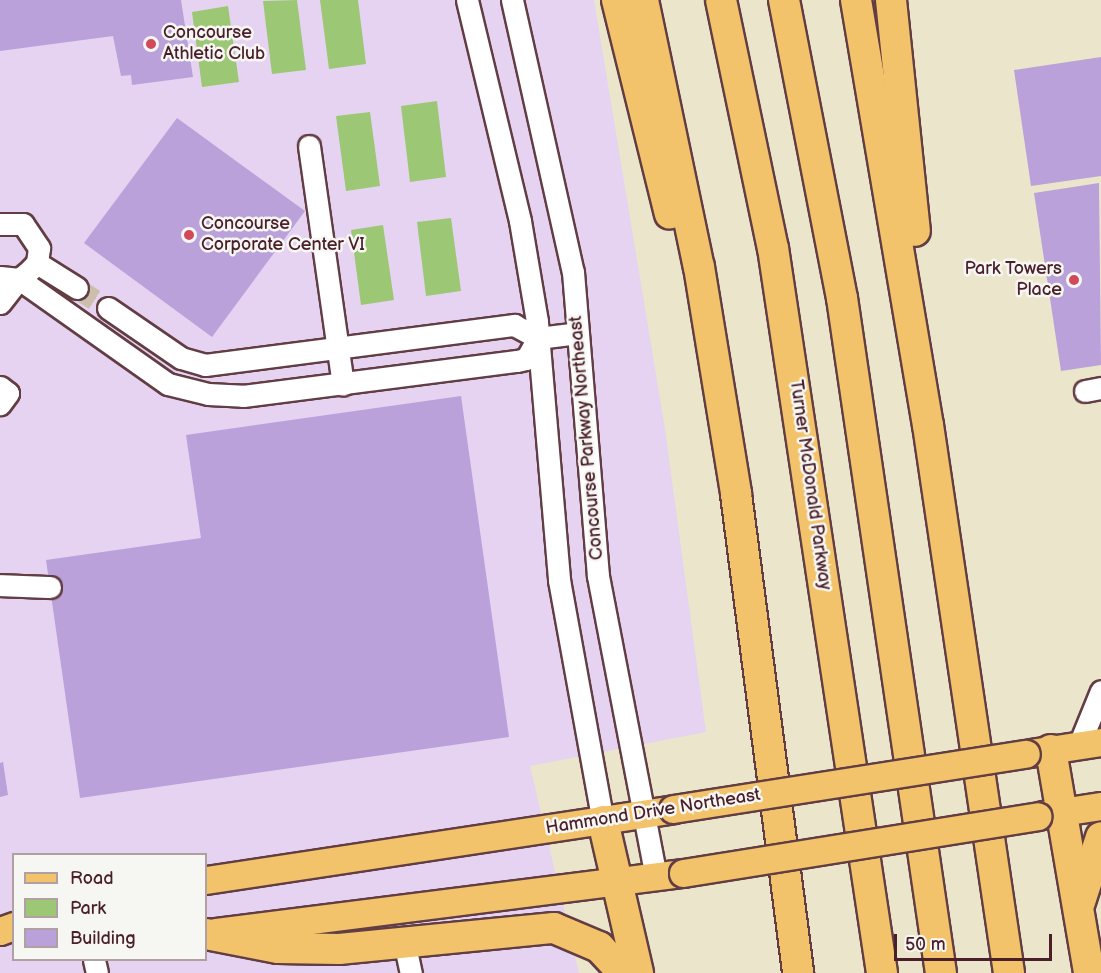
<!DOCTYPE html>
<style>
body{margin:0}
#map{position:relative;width:1101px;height:973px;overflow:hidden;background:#ebe6cb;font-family:"Balsamiq Sans",sans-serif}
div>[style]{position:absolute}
.built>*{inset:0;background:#e5d3f1}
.green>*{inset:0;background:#9cc875}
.building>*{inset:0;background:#baa1da}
.minor-tunnel>*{height:21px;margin-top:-10.5px;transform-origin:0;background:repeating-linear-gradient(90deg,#cbbeab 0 21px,transparent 0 31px)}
.roads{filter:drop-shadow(2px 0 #623d43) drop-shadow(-2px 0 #623d43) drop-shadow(0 2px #623d43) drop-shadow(0 -2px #623d43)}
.minor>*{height:21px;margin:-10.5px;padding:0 10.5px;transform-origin:10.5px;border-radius:10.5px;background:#fff}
.major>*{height:27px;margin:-13.5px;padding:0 13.5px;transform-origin:13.5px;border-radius:13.5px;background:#f2c36a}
.highway>*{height:30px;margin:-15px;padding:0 15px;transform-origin:15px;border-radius:15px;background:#f2c36a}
.bridges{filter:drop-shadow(2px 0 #623d43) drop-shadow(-2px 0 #623d43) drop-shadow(0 2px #623d43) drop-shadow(0 -2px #623d43)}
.major-bridge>*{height:27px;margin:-13.5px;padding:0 13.5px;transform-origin:13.5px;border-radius:13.5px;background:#f2c36a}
.dots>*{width:16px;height:16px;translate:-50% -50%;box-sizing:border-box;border:3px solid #f6f6f2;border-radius:50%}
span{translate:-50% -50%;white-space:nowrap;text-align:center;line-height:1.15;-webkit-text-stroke:5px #f6f6f2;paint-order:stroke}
.poi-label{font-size:18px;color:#4a1f2b}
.left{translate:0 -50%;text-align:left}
.right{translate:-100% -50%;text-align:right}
.street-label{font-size:18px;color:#4a1f2b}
.legend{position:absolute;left:12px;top:853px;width:195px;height:108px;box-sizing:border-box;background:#f6f6f2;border:2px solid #b1a0a2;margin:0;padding:8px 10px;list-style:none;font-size:18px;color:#4a1f2b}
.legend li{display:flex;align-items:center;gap:12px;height:30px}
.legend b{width:30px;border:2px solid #b1a0a2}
.scale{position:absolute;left:894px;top:934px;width:158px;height:27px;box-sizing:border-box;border:3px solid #4a1f2b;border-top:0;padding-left:8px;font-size:18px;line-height:21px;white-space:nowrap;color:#4a1f2b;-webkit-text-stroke:4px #f6f6f2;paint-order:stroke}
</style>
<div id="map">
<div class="built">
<div style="clip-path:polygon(evenodd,0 0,594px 0,665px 429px,706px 732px,530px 766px,579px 973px,0 973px,0 0,14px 854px,206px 854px,206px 960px,14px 960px,14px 854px)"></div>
</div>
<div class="green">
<div style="clip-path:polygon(297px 0,306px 70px,272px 74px,263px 1px)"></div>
<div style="clip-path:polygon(320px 0,358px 0,366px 64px,329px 69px)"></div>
<div style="clip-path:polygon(228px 6px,239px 82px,202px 87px,192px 12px)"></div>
<div style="clip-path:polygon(437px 101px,446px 177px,410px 182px,401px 106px)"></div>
<div style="clip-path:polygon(370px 112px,380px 186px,346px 191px,336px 116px)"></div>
<div style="clip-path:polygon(451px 218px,461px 291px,426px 296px,417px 222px)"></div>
<div style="clip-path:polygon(383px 225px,394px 300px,361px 305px,351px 230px)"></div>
</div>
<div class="building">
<div style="clip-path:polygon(0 0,181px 0,193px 77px,132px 85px,131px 75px,121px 76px,113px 36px,0 51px)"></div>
<div style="clip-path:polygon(1101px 57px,1101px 176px,1031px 186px,1014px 70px)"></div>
<div style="clip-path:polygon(177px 118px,305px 211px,212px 337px,84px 243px)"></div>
<div style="clip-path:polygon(1099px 183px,1101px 365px,1061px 371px,1034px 193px)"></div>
<div style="clip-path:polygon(461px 396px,509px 737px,80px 798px,46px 560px,201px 538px,186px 435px)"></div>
<div style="clip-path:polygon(3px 762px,8px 795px,0 797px,0 763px)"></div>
</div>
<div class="minor-tunnel">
<div style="left:77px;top:288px;width:37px;rotate:33deg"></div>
</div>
<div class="roads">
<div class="minor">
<div style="left:467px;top:0;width:227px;rotate:76.5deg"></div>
<div style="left:520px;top:221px;width:102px;rotate:80.4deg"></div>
<div style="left:537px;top:322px;width:259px;rotate:85.1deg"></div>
<div style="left:559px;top:580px;width:245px;rotate:79.7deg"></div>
<div style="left:512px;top:0;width:279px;rotate:77.4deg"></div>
<div style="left:573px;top:272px;width:305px;rotate:85.3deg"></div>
<div style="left:598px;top:576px;width:307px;rotate:79.1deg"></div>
<div style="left:309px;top:146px;width:241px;rotate:81.9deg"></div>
<div style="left:0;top:224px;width:23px"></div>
<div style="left:23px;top:224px;width:29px;rotate:56deg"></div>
<div style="left:39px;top:248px;width:15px;rotate:98deg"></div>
<div style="left:37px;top:263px;width:14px;rotate:135deg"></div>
<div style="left:27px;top:273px;width:10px;rotate:143deg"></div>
<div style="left:19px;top:279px;width:19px;rotate:-174deg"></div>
<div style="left:37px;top:263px;width:47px;rotate:32deg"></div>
<div style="left:0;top:303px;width:31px;rotate:-52deg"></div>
<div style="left:19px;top:279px;width:182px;rotate:35.2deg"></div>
<div style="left:168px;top:384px;width:41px;rotate:14deg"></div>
<div style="left:208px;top:394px;width:35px;rotate:3deg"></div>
<div style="left:243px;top:396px;width:276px;rotate:-7.3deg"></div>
<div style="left:517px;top:361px;width:9px;rotate:-13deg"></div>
<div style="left:526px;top:359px;width:24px;rotate:-60deg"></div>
<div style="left:108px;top:308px;width:88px;rotate:34.4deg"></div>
<div style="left:181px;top:358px;width:25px;rotate:16deg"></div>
<div style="left:205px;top:365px;width:312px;rotate:-7.4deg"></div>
<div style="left:514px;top:325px;width:27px;rotate:28deg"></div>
<div style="left:538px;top:338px;width:40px;rotate:-7.1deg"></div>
<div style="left:0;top:387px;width:10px;rotate:37deg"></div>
<div style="left:8px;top:393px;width:14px;rotate:126deg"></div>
<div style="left:1085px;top:391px;width:16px;rotate:-11deg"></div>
<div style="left:0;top:585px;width:50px;rotate:2.3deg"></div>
<div style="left:1079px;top:745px;width:58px;rotate:-67.8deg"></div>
<div style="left:404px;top:941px;width:33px;rotate:78deg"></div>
<div style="left:94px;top:960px;width:13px;rotate:77deg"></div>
</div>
<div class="major">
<div style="left:1030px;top:753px;width:72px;rotate:-8.8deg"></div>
<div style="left:1042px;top:815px;width:60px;rotate:-8.7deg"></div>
<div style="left:206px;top:880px;width:472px;rotate:-8.6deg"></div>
<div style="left:0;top:931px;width:15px;rotate:-20deg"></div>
<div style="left:216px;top:932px;width:471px;rotate:-7.2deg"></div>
</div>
<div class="highway">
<div style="left:617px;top:0;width:220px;rotate:76.1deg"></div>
<div style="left:643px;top:0;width:273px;rotate:78.2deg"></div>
<div style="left:699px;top:267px;width:230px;rotate:80.7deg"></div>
<div style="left:736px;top:494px;width:483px;rotate:82.6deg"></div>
<div style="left:721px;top:0;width:253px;rotate:78.2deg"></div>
<div style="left:773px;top:248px;width:733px;rotate:81.45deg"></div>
<div style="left:784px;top:0;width:304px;rotate:79deg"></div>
<div style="left:842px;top:298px;width:682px;rotate:81.66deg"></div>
<div style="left:856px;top:0;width:431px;rotate:80.4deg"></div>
<div style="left:928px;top:425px;width:554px;rotate:81.59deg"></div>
<div style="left:891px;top:0;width:232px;rotate:84.1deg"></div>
<div style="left:1051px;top:750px;width:226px;rotate:80.3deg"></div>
<div style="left:603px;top:821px;width:156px;rotate:77deg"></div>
<div style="left:1080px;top:902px;width:68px;rotate:-72.1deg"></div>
<div style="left:206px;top:934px;width:73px;rotate:11deg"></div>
<div style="left:278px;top:948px;width:61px;rotate:0.9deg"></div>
<div style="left:339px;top:949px;width:216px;rotate:-5.6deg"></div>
<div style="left:554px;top:928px;width:49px;rotate:22.9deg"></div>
<div style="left:599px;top:947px;width:35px;rotate:47deg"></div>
</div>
</div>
<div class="bridges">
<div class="major-bridge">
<div style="left:673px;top:809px;width:357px;rotate:-8.9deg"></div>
<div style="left:683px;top:873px;width:359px;rotate:-9.1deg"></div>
</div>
</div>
<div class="dots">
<div style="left:151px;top:44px;background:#d1495b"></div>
<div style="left:189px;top:235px;background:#d1495b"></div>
<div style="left:1074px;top:280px;background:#d1495b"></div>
</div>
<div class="poi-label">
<span class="left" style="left:163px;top:44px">Concourse<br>Athletic Club</span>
<span class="left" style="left:201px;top:235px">Concourse<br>Corporate Center VI</span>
<span class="right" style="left:1062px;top:280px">Park Towers<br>Place</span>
</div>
<div class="street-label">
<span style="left:587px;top:438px;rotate:-95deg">Concourse Parkway Northeast</span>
<span style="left:810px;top:485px;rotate:82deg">Turner McDonald Parkway</span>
<span style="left:653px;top:812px;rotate:-9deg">Hammond Drive Northeast</span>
</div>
<ul class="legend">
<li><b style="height:8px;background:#f2c36a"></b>Road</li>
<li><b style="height:16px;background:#9cc875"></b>Park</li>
<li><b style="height:16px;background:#baa1da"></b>Building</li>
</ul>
<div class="scale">50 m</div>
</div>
